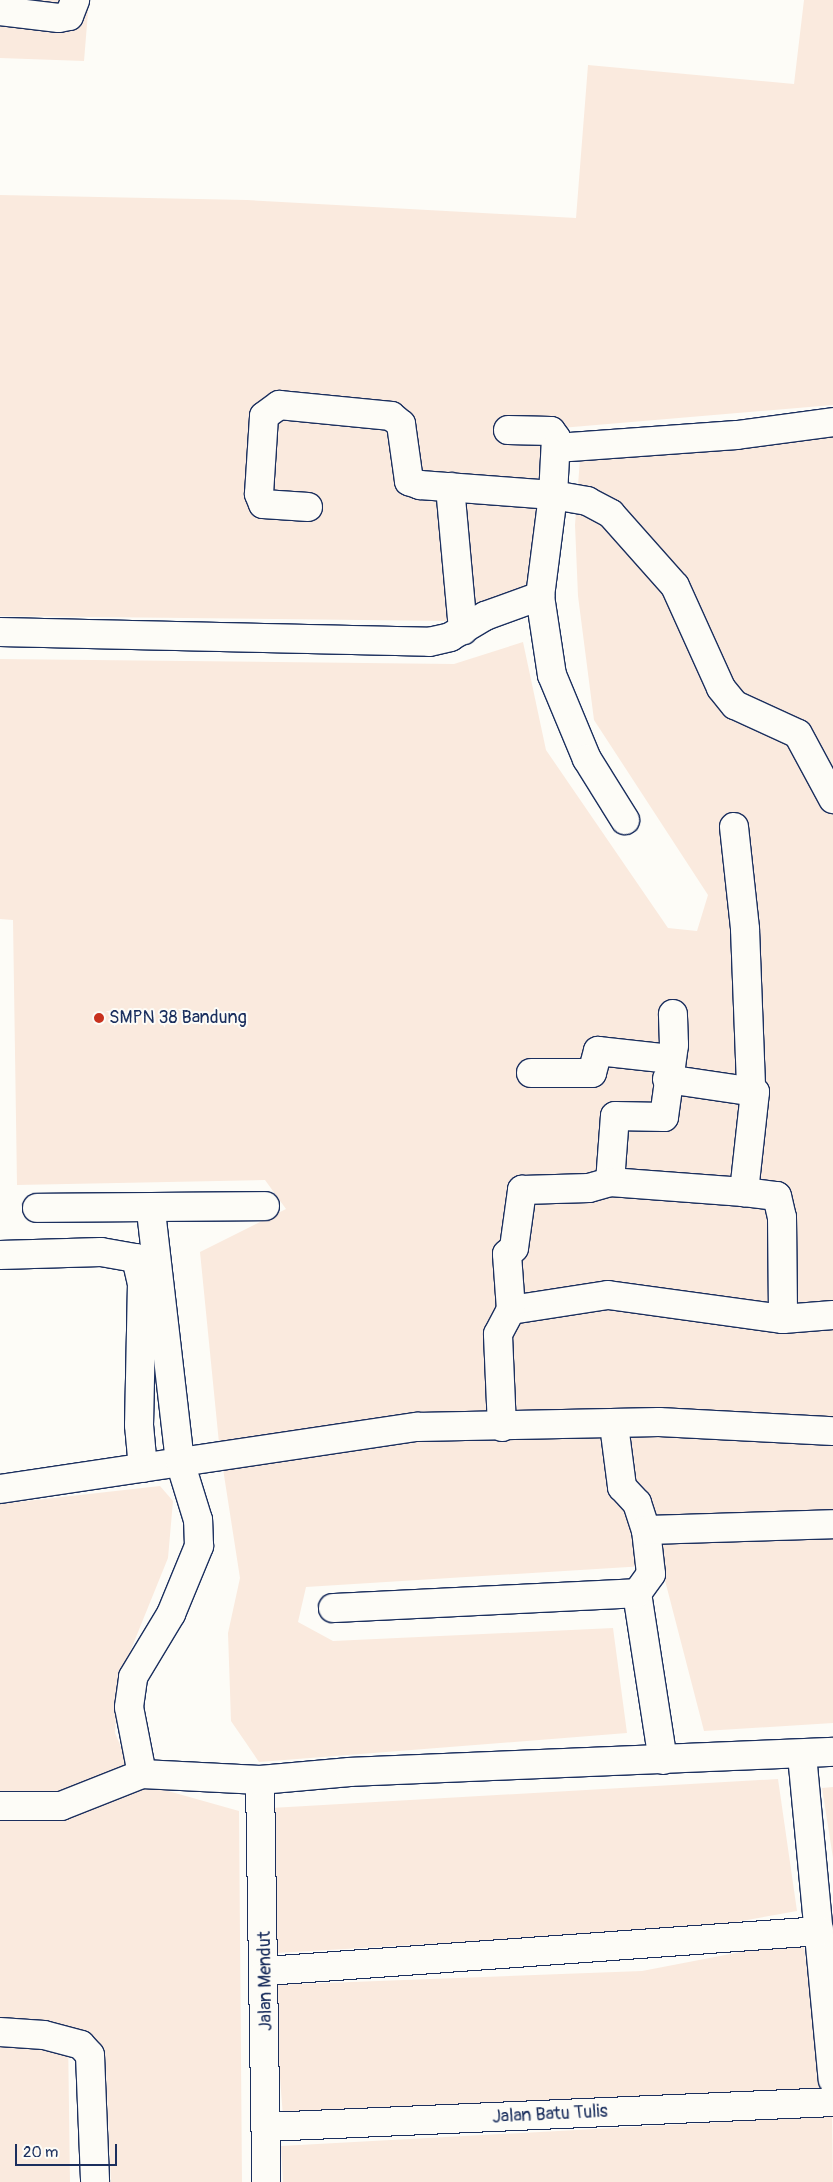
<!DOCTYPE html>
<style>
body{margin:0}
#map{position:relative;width:833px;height:2182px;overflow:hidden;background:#fdfcf7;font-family:Pangolin,sans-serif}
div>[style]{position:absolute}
.built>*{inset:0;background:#faeade}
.roads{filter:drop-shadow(1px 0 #1b2f5e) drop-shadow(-1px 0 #1b2f5e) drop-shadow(0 1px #1b2f5e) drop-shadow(0 -1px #1b2f5e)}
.minor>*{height:28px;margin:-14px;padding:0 14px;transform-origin:14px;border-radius:14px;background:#fdfcf7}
.dots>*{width:14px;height:14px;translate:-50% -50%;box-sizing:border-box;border:2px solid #fdfcf7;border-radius:50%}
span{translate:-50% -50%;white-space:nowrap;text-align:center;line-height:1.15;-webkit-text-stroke:4px #fdfcf7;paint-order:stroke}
.poi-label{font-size:18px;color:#1b2f5e}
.left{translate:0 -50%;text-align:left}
.street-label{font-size:18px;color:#1b2f5e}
.scale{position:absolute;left:15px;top:2144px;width:102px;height:22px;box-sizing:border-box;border:2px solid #1b2f5e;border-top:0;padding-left:6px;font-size:15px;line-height:18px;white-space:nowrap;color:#1b2f5e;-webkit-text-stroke:4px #fdfcf7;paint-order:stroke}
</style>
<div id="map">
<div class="built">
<div style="clip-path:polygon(0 0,89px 0,84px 61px,0 58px)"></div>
<div style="clip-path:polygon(804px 0,833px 0,833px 405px,549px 429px,535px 586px,449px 621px,0 616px,0 195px,247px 200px,576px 218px,588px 65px,794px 84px)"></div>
<div style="clip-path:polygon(833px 428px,833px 1723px,704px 1731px,661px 1565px,306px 1587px,298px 1622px,333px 1641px,613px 1628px,627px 1733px,259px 1762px,231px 1721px,228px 1633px,240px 1578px,219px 1443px,200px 1252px,286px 1209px,265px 1180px,17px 1185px,13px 920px,0 919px,0 659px,454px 664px,523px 642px,546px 750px,668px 928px,697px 931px,708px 895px,594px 720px,578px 596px,575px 525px,580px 459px)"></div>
<div style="clip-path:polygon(160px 1486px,173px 1501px,168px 1558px,119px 1679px,115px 1733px,136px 1782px,239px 1811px,242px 2182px,111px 2182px,106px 2068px,90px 2035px,68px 2034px,70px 2182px,0 2182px,0 1504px)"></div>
<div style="clip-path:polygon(778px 1779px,797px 1911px,641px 1939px,532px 1938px,277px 1953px,271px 1808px)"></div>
<div style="clip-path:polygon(833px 1787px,833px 1858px,822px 1788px)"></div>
<div style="clip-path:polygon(803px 1940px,824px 2090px,283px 2117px,273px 1985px,642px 1971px)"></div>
<div style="clip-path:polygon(832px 2116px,833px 2182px,283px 2182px,281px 2146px)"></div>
</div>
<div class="roads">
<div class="minor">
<div style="left:0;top:11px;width:59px;rotate:6.8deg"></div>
<div style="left:59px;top:18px;width:10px;rotate:-11deg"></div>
<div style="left:69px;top:16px;width:17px;rotate:-69deg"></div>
<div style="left:508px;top:430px;width:43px;rotate:1.3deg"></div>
<div style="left:551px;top:431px;width:9px;rotate:54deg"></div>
<div style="left:556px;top:438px;width:57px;rotate:93deg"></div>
<div style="left:553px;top:495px;width:102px;rotate:97.3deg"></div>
<div style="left:540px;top:596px;width:80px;rotate:81.4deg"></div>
<div style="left:552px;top:675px;width:91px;rotate:67.4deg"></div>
<div style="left:587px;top:759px;width:72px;rotate:58.1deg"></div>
<div style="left:556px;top:448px;width:181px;rotate:-4.1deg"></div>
<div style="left:737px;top:435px;width:97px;rotate:-7.7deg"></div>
<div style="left:450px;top:487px;width:144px;rotate:84.8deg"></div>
<div style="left:308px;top:507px;width:45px;rotate:-176.2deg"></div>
<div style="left:263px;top:504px;width:11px;rotate:-112deg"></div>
<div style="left:259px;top:494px;width:78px;rotate:-86.3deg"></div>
<div style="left:264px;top:416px;width:19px;rotate:-36deg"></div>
<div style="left:279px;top:405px;width:113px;rotate:5.6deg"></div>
<div style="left:391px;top:416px;width:13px;rotate:39deg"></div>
<div style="left:401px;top:424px;width:58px;rotate:82deg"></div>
<div style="left:409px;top:481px;width:12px;rotate:20deg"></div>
<div style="left:420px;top:485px;width:133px;rotate:4.3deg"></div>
<div style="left:553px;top:495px;width:35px;rotate:10deg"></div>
<div style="left:587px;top:501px;width:27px;rotate:28deg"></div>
<div style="left:611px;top:514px;width:96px;rotate:48.4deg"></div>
<div style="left:675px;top:586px;width:112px;rotate:65.7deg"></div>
<div style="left:721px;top:688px;width:22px;rotate:51deg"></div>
<div style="left:735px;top:705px;width:69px;rotate:24.7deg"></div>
<div style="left:798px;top:734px;width:74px;rotate:61.7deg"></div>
<div style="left:0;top:632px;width:429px;rotate:1.3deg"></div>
<div style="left:429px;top:642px;width:22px;rotate:-13deg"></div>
<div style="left:450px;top:637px;width:41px;rotate:-31deg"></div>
<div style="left:485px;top:616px;width:59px;rotate:-20deg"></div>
<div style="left:734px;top:827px;width:103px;rotate:83.8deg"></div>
<div style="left:745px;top:929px;width:159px;rotate:87.8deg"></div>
<div style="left:531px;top:1073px;width:61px"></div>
<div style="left:592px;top:1073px;width:23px;rotate:-75deg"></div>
<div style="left:598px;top:1051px;width:73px;rotate:6.3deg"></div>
<div style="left:667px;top:1079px;width:89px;rotate:8.4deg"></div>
<div style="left:755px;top:1092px;width:101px;rotate:96.3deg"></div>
<div style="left:744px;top:1192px;width:33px;rotate:7deg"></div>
<div style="left:777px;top:1196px;width:22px;rotate:77deg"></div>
<div style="left:782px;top:1217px;width:102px;rotate:89.4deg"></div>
<div style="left:610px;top:1182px;width:66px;rotate:-85.7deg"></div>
<div style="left:615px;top:1116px;width:49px;rotate:1.2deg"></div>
<div style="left:664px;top:1117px;width:73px;rotate:-82.1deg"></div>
<div style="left:674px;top:1045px;width:31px;rotate:-92deg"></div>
<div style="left:37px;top:1208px;width:228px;rotate:-0.5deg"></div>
<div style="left:0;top:1255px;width:101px;rotate:-1.7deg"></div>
<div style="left:101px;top:1252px;width:36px;rotate:10deg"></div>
<div style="left:136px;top:1258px;width:26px;rotate:77deg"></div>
<div style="left:142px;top:1283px;width:142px;rotate:91.2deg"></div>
<div style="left:139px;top:1425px;width:43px;rotate:84.7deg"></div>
<div style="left:511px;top:1310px;width:98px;rotate:-8.8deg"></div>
<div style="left:608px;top:1295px;width:177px;rotate:7.8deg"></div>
<div style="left:783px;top:1319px;width:50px;rotate:-4.6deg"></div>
<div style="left:614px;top:1425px;width:63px;rotate:82.6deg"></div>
<div style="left:622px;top:1487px;width:22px;rotate:47deg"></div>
<div style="left:637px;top:1503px;width:28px;rotate:72deg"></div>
<div style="left:646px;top:1530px;width:44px;rotate:83.5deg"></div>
<div style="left:651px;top:1574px;width:24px;rotate:126deg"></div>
<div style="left:637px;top:1593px;width:169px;rotate:81.2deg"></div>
<div style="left:502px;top:1427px;width:93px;rotate:-92.5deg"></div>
<div style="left:498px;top:1334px;width:27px;rotate:-62deg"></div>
<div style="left:511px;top:1310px;width:56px;rotate:-94.1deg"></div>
<div style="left:507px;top:1254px;width:9px;rotate:-41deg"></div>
<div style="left:514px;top:1248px;width:59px;rotate:-82.1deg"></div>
<div style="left:522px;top:1190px;width:67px;rotate:-1.7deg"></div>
<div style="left:589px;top:1188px;width:22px;rotate:-16deg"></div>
<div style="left:610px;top:1182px;width:134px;rotate:4.3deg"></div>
<div style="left:0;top:1489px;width:422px;rotate:-8.5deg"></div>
<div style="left:417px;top:1427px;width:242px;rotate:-1.2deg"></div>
<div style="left:659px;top:1422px;width:174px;rotate:3deg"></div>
<div style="left:646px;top:1530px;width:187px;rotate:-1.8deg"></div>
<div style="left:333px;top:1608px;width:304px;rotate:-2.8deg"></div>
<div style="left:802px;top:1755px;width:326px;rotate:84.6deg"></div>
<div style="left:142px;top:1774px;width:68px;rotate:-101deg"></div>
<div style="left:129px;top:1707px;width:30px;rotate:-82deg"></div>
<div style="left:133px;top:1677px;width:74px;rotate:-58.9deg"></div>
<div style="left:171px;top:1614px;width:74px;rotate:-67.6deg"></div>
<div style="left:199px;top:1546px;width:26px;rotate:-92deg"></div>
<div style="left:198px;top:1520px;width:61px;rotate:-107.2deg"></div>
<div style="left:180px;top:1462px;width:253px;rotate:-96.6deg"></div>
<div style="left:260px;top:1780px;width:402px;rotate:89.1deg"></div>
<div style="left:0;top:1806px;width:61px"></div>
<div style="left:61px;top:1806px;width:87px;rotate:-21.6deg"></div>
<div style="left:142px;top:1774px;width:118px;rotate:2.9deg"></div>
<div style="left:260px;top:1780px;width:90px;rotate:-5.1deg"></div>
<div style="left:350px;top:1772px;width:483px;rotate:-2.4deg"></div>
<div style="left:266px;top:1971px;width:555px;rotate:-4.13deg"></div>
<div style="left:0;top:2032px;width:44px;rotate:3.9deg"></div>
<div style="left:44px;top:2035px;width:38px;rotate:15deg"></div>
<div style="left:81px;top:2045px;width:13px;rotate:48deg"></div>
<div style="left:90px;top:2055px;width:127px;rotate:87.7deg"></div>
<div style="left:266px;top:2127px;width:568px;rotate:-2.52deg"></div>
</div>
</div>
<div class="dots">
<div style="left:99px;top:1018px;background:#c8321e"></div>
</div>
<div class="poi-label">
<span class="left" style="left:109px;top:1018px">SMPN 38 Bandung</span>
</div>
<div class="street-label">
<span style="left:266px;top:1981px;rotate:-91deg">Jalan Mendut</span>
<span style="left:550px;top:2115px;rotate:-3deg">Jalan Batu Tulis</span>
</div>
<div class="scale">20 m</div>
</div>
